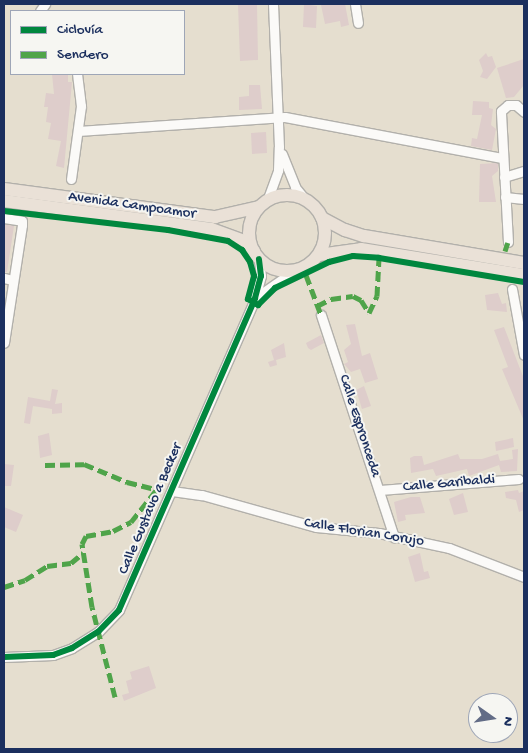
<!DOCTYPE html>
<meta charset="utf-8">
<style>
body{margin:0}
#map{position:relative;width:528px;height:753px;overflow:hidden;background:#e5decf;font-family:"Gochi Hand",sans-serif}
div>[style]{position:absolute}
.building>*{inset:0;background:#decdcb}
.roads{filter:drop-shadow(1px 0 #b2b0ab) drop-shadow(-1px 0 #b2b0ab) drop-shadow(0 1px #b2b0ab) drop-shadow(0 -1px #b2b0ab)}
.minor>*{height:9px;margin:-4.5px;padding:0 4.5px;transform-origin:4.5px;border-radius:4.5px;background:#fbfaf8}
.highway>*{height:12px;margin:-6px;padding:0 6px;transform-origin:6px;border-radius:6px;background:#eae1d7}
.highway>.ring{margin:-6px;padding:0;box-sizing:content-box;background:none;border:12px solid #eae1d7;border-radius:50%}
.quiet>*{height:5px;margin-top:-2.5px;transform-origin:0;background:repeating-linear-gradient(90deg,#4fa44a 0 10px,transparent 0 15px)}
.cycleway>*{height:6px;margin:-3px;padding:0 3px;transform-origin:3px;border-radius:3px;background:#00873e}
span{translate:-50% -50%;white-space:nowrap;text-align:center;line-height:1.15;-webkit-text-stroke:4px #f6f6f2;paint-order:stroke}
.street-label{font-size:15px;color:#1b2f5e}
.frame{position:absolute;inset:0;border:5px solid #1b2f5e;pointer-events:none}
.legend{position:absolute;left:10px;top:10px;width:175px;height:65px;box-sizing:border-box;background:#f6f6f2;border:1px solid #9ea6b7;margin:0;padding:6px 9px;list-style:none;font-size:15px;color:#1b2f5e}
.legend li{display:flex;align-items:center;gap:10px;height:25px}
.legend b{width:25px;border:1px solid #9ea6b7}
.north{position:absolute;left:468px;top:693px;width:50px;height:50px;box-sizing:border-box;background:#f6f6f2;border:1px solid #9ea6b7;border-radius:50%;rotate:103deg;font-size:14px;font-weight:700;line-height:20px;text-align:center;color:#1b2f5e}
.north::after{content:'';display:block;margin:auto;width:18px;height:22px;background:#626c86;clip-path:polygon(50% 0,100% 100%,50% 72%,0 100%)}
</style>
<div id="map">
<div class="building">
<div style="clip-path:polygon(238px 4px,257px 4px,258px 60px,240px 61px)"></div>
<div style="clip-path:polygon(304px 4px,317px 6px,316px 28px,303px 27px)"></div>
<div style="clip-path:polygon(328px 4px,345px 4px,349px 25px,341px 27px,340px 21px,325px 24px,321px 5px)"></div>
<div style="clip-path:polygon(486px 53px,488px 57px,492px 56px,496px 67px,487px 79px,480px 77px,483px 71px,479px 60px)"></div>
<div style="clip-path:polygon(524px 59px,524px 85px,514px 97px,506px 98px,497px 68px)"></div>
<div style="clip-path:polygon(52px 74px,68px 74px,68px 82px,72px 82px,64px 168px,56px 166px,61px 141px,48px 139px,51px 123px,46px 122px,48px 107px,44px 107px,46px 93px,54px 94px)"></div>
<div style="clip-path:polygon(249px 85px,260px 85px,262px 109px,239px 110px,239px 97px,249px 96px)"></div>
<div style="clip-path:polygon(473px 101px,489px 102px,489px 108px,493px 109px,491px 125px,496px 129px,492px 150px,471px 146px,472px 138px,477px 139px,482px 115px,472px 115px)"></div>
<div style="clip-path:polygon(266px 132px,267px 153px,252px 154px,251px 133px)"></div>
<div style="clip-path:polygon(498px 163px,498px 171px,492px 176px,496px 202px,479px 202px,480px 164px)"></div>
<div style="clip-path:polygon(4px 224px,14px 226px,7px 272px,4px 272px)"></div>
<div style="clip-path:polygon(498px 293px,502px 304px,506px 303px,507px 312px,487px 310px,485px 295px)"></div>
<div style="clip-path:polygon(355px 324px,362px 356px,370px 353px,378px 379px,365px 383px,360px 369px,351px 372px,344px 364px,348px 362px,344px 350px,351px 344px,346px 325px)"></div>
<div style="clip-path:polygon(504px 327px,524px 379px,524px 421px,502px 369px,508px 367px,494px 330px)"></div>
<div style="clip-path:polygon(321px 335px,324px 343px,311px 350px,308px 348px,306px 343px)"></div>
<div style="clip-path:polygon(284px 343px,286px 357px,276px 360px,277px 365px,270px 367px,268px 362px,274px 360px,271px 350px)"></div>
<div style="clip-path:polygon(364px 386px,371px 406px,362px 409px,356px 390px)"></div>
<div style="clip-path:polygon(52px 389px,58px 390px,55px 404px,62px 403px,62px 413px,52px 414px,52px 409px,33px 406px,30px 424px,24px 423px,28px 397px,50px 401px)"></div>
<div style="clip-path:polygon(49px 433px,52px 455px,40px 458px,38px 436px)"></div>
<div style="clip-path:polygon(513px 438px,514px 447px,496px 451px,495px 442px)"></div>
<div style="clip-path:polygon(518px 449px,517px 471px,501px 472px,499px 465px,469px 476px,467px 469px,436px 476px,433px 469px,411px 473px,410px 458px,414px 456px,422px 456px,424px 465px,458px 454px,460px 459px,482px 459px,498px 454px,500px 461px,513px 459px,512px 450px)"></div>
<div style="clip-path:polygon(4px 464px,14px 465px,11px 486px,4px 486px)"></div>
<div style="clip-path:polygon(518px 490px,519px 493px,524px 491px,524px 510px,519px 512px,516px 500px,506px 498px,505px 492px)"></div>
<div style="clip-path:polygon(463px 493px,468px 512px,454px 515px,449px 499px)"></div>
<div style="clip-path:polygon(411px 497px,420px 497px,425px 513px,405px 515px,406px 520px,398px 522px,394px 502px)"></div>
<div style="clip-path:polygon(4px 507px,23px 515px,16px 532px,4px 527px)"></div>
<div style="clip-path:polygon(420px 553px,424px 572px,428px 571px,430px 578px,415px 582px,408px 557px)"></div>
<div style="clip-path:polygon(149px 666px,156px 688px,124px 701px,122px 695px,129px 693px,126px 681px,132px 679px,130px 672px)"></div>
</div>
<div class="roads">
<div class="minor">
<div style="left:355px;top:4px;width:19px;rotate:81deg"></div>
<div style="left:40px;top:11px;width:9px;rotate:-54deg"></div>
<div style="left:78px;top:131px;width:207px;rotate:-3.9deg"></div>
<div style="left:285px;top:117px;width:222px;rotate:10.7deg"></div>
<div style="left:282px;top:154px;width:35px;rotate:68deg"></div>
<div style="left:295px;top:187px;width:14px;rotate:51deg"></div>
<div style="left:504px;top:177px;width:21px;rotate:-17deg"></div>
<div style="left:71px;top:179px;width:74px;rotate:-82.2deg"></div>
<div style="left:81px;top:106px;width:32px;rotate:-97deg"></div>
<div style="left:505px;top:197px;width:19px;rotate:6deg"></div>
<div style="left:267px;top:201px;width:33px;rotate:-70deg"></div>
<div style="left:278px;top:170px;width:23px;rotate:-88deg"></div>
<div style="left:279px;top:147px;width:143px;rotate:-92.4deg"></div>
<div style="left:4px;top:218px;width:18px;rotate:9deg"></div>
<div style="left:22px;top:221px;width:4px;rotate:90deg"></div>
<div style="left:22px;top:225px;width:119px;rotate:98.7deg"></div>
<div style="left:508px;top:242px;width:131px;rotate:-93.1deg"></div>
<div style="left:501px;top:111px;width:9px;rotate:-41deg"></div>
<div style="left:508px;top:105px;width:8px"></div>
<div style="left:516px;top:105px;width:11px;rotate:41deg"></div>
<div style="left:4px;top:278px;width:9px;rotate:13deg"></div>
<div style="left:512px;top:289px;width:67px;rotate:79.7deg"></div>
<div style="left:255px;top:298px;width:47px;rotate:-34.7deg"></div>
<div style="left:321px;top:315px;width:234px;rotate:71.8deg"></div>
<div style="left:380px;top:490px;width:139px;rotate:-4.5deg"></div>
<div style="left:172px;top:491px;width:30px;rotate:8deg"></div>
<div style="left:202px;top:495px;width:118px;rotate:15.7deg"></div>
<div style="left:316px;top:527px;width:63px;rotate:5.4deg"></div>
<div style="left:379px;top:533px;width:72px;rotate:12.1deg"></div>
<div style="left:449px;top:548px;width:80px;rotate:21.1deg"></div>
<div style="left:4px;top:657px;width:49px;rotate:-2.3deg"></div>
<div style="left:53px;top:655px;width:20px;rotate:-20deg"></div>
<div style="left:72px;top:648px;width:31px;rotate:-32deg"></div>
<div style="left:98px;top:632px;width:30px;rotate:-46deg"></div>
<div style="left:119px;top:610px;width:340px;rotate:-66.4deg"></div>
<div style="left:255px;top:298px;width:23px;rotate:-75deg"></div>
<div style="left:261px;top:276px;width:17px;rotate:-97deg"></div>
</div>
<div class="highway">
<div style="left:4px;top:189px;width:213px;rotate:7.6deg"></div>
<div style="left:215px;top:217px;width:45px;rotate:-12.8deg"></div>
<div class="ring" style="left:249px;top:195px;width:64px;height:64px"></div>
<div style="left:4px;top:201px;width:209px;rotate:7.7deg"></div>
<div style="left:211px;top:229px;width:35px;rotate:20deg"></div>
<div style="left:244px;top:241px;width:14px;rotate:45deg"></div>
<div style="left:322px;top:218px;width:26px;rotate:28deg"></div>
<div style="left:345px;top:230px;width:20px;rotate:18deg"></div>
<div style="left:364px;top:236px;width:162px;rotate:9.6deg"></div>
<div style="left:319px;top:255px;width:42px;rotate:-8.1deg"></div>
<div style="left:361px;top:249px;width:165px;rotate:9.1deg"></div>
</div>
</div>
<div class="quiet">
<div style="left:505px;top:251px;width:9px;rotate:-72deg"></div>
<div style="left:306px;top:275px;width:43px;rotate:69.4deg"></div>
<div style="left:317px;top:306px;width:16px;rotate:-27deg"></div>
<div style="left:331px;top:299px;width:22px;rotate:-8deg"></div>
<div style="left:353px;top:296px;width:9px;rotate:27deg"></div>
<div style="left:361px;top:300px;width:15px;rotate:58deg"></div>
<div style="left:369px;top:313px;width:19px;rotate:-65deg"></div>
<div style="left:377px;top:296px;width:38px;rotate:-87deg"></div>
<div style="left:45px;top:465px;width:39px;rotate:-1deg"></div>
<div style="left:84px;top:464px;width:47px;rotate:22.7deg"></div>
<div style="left:127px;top:482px;width:32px;rotate:14deg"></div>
<div style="left:4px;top:587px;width:22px;rotate:-18deg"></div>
<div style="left:25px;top:580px;width:26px;rotate:-32deg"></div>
<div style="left:47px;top:566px;width:24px;rotate:-7deg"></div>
<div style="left:71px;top:563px;width:16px;rotate:-40deg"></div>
<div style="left:115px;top:697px;width:93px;rotate:-104.3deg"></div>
<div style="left:92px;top:607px;width:64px;rotate:-99deg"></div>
<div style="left:82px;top:544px;width:9px;rotate:-63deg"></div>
<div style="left:86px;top:536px;width:27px;rotate:-10deg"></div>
<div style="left:113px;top:531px;width:20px;rotate:-27deg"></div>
<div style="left:131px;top:522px;width:42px;rotate:-51.8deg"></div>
</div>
<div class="cycleway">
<div style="left:4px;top:211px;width:165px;rotate:6.6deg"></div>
<div style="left:168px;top:230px;width:61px;rotate:10.4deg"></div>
<div style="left:228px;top:241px;width:17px;rotate:33deg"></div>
<div style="left:242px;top:250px;width:14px;rotate:56deg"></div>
<div style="left:250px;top:262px;width:15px;rotate:74deg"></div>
<div style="left:254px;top:276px;width:24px;rotate:105deg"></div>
<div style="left:248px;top:299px;width:12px;rotate:31deg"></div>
<div style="left:258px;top:305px;width:24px;rotate:-45deg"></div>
<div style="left:275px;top:288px;width:60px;rotate:-25.7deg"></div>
<div style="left:329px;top:262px;width:25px;rotate:-14deg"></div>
<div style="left:353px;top:256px;width:26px;rotate:4deg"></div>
<div style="left:379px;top:258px;width:147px;rotate:9.4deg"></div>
<div style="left:4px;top:657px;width:49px;rotate:-2.3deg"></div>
<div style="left:53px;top:655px;width:20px;rotate:-20deg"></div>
<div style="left:72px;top:648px;width:31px;rotate:-32deg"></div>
<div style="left:98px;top:632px;width:30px;rotate:-46deg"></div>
<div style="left:119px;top:610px;width:340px;rotate:-66.4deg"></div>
<div style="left:255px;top:298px;width:23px;rotate:-75deg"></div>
<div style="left:261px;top:276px;width:17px;rotate:-97deg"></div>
</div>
<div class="street-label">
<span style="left:132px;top:206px;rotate:8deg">Avenida Campoamor</span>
<span style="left:359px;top:426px;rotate:72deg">Calle Espronceda</span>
<span style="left:449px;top:484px;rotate:-5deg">Calle Garibaldi</span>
<span style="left:151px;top:509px;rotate:-67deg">Calle Gustavo a Becker</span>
<span style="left:364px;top:533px;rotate:9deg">Calle Florian Corujo</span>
</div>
<div class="frame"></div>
<ul class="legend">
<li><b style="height:6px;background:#00873e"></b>Ciclovía</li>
<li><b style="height:6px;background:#4fa44a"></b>Sendero</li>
</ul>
<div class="north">N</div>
</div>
